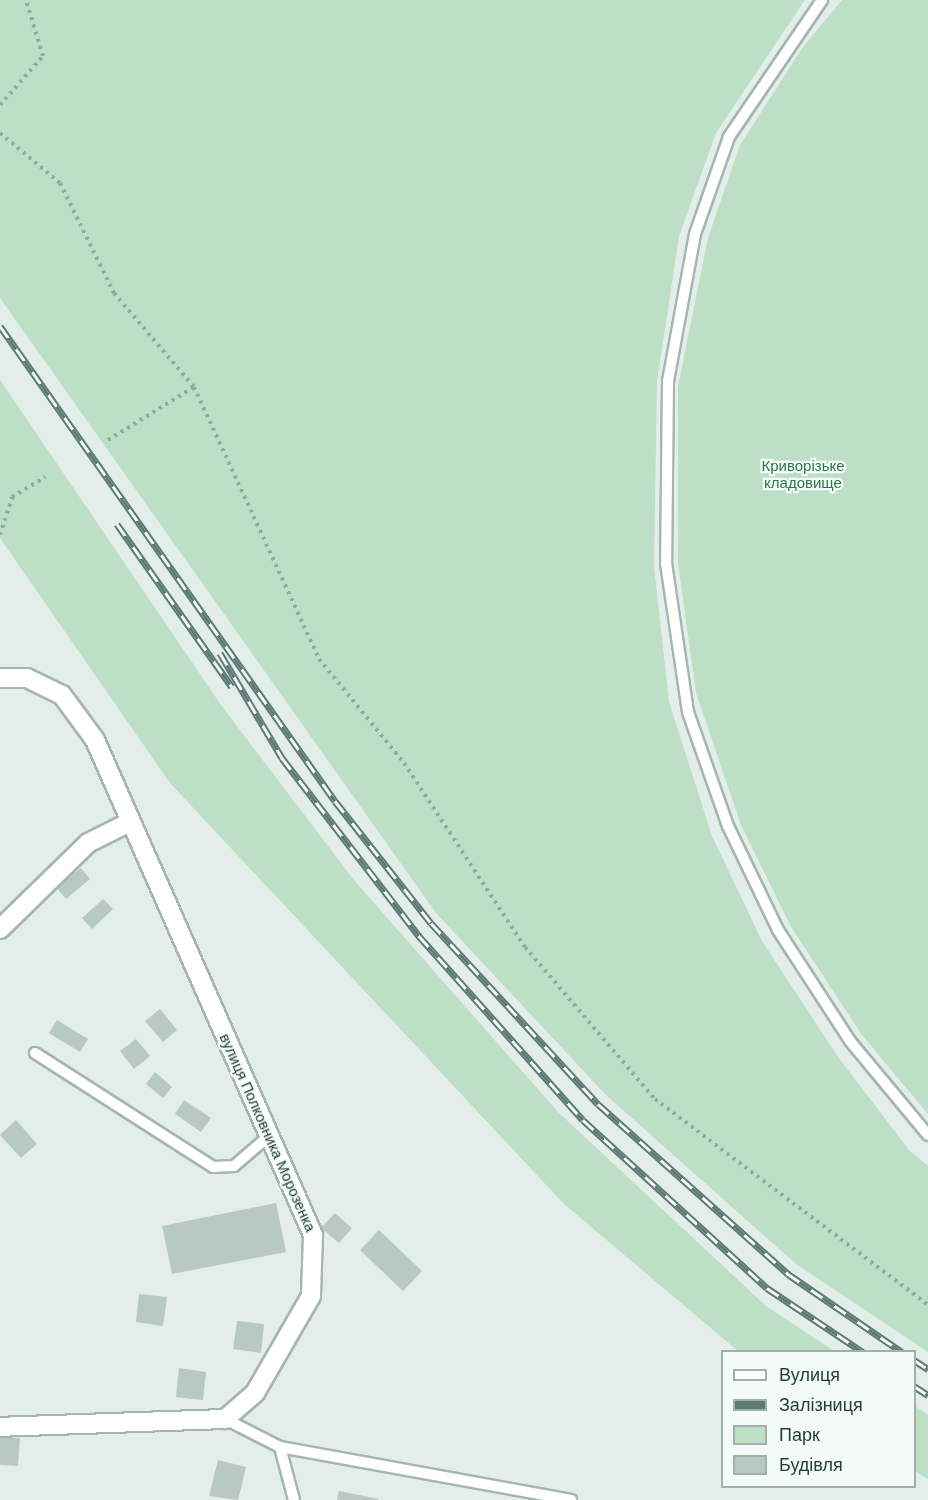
<!DOCTYPE html>
<meta charset="utf-8">
<style>
body{margin:0}
#map{position:relative;width:928px;height:1500px;overflow:hidden;background:#e3ede9;font-family:"DM Sans",sans-serif}
div>[style]{position:absolute}
.green>*{inset:0;background:#bcdfc6}
.building>*{inset:0;background:#b8c8c2}
.path>*{height:4px;margin-top:-2px;transform-origin:0;background:repeating-linear-gradient(90deg,#83b2a4 0 3px,transparent 0 7.5px)}
.roads{filter:drop-shadow(2px 0 #a5b6b0) drop-shadow(-2px 0 #a5b6b0) drop-shadow(0 2px #a5b6b0) drop-shadow(0 -2px #a5b6b0)}
.service>*{height:10px;margin:-5px;padding:0 5px;transform-origin:5px;border-radius:5px;background:#fff}
.minor>*{height:18px;margin:-9px;padding:0 9px;transform-origin:9px;border-radius:9px;background:#fff}
.rail>*{height:7px;margin-top:-3.5px;transform-origin:0;background:repeating-linear-gradient(90deg,#f4faf7 0 14px,#5d7b74 0 28px);box-sizing:border-box;border-block:2px solid #5d7b74}
span{translate:-50% -50%;white-space:nowrap;text-align:center;line-height:1.15;-webkit-text-stroke:4.5px #f4faf7;paint-order:stroke}
.park-label{font-size:15px;color:#2b784b}
.street-label{font-size:15px;color:#224038}
.legend{position:absolute;left:721px;top:1350px;width:195px;height:138px;box-sizing:border-box;background:#f4faf7;border:2px solid #a0b0ab;margin:0;padding:8px 10px;list-style:none;font-size:18px;color:#224038}
.legend li{display:flex;align-items:center;gap:12px;height:30px}
.legend b{width:30px;border:2px solid #a0b0ab}
</style>
<div id="map">
<div class="green">
<div style="clip-path:polygon(0 0,805px 0,716px 133px,679px 236px,657px 382px,654px 567px,669px 702px,712px 836px,762px 941px,838px 1057px,909px 1150px,928px 1166px,928px 1352px,796px 1264px,606px 1095px,436px 913px,0 298px)"></div>
<div style="clip-path:polygon(842px 0,928px 0,928px 1114px,862px 1035px,791px 927px,741px 825px,696px 693px,678px 563px,678px 387px,708px 238px,740px 145px,803px 47px)"></div>
<div style="clip-path:polygon(0 380px,221px 705px,353px 879px,558px 1112px,766px 1306px,834px 1351px,738px 1351px,564px 1204px,170px 783px,0 538px)"></div>
<div style="clip-path:polygon(915px 1406px,928px 1415px,928px 1479px,915px 1471px)"></div>
</div>
<div class="building">
<div style="clip-path:polygon(81px 868px,90px 879px,66px 899px,57px 888px)"></div>
<div style="clip-path:polygon(103px 899px,113px 909px,92px 929px,82px 918px)"></div>
<div style="clip-path:polygon(160px 1009px,177px 1030px,163px 1042px,145px 1021px)"></div>
<div style="clip-path:polygon(57px 1020px,88px 1039px,80px 1052px,49px 1033px)"></div>
<div style="clip-path:polygon(136px 1039px,150px 1056px,134px 1069px,120px 1051px)"></div>
<div style="clip-path:polygon(155px 1072px,172px 1087px,163px 1098px,146px 1084px)"></div>
<div style="clip-path:polygon(184px 1100px,211px 1118px,201px 1132px,175px 1114px)"></div>
<div style="clip-path:polygon(16px 1120px,37px 1144px,21px 1158px,0 1135px)"></div>
<div style="clip-path:polygon(276px 1203px,286px 1252px,172px 1274px,162px 1226px)"></div>
<div style="clip-path:polygon(335px 1213px,352px 1228px,339px 1243px,321px 1228px)"></div>
<div style="clip-path:polygon(379px 1230px,422px 1271px,403px 1291px,360px 1250px)"></div>
<div style="clip-path:polygon(139px 1294px,167px 1297px,163px 1326px,136px 1322px)"></div>
<div style="clip-path:polygon(237px 1321px,264px 1324px,261px 1353px,233px 1349px)"></div>
<div style="clip-path:polygon(179px 1368px,206px 1372px,203px 1400px,176px 1397px)"></div>
<div style="clip-path:polygon(0 1437px,20px 1438px,18px 1466px,0 1465px)"></div>
<div style="clip-path:polygon(218px 1460px,246px 1467px,238px 1500px,209px 1496px)"></div>
<div style="clip-path:polygon(339px 1491px,379px 1499px,378px 1500px,337px 1500px)"></div>
</div>
<div class="path">
<div style="left:0;top:105px;width:65px;rotate:-48.7deg"></div>
<div style="left:43px;top:56px;width:59px;rotate:-106.9deg"></div>
<div style="left:0;top:133px;width:78px;rotate:39.8deg"></div>
<div style="left:60px;top:183px;width:123px;rotate:63.9deg"></div>
<div style="left:114px;top:293px;width:123px;rotate:49.6deg"></div>
<div style="left:194px;top:387px;width:299px;rotate:65.3deg"></div>
<div style="left:319px;top:659px;width:134px;rotate:50.7deg"></div>
<div style="left:404px;top:763px;width:220px;rotate:56.7deg"></div>
<div style="left:525px;top:947px;width:200px;rotate:49.5deg"></div>
<div style="left:655px;top:1099px;width:342px;rotate:37deg"></div>
<div style="left:108px;top:440px;width:101px;rotate:-31.6deg"></div>
<div style="left:0;top:535px;width:40px;rotate:-72deg"></div>
<div style="left:12px;top:497px;width:39px;rotate:-31deg"></div>
</div>
<div class="roads">
<div class="service">
<div style="left:822px;top:0;width:166px;rotate:124.2deg"></div>
<div style="left:729px;top:137px;width:103px;rotate:109.3deg"></div>
<div style="left:695px;top:234px;width:149px;rotate:100.4deg"></div>
<div style="left:668px;top:381px;width:182px;rotate:90.6deg"></div>
<div style="left:666px;top:563px;width:151px;rotate:81.6deg"></div>
<div style="left:688px;top:712px;width:121px;rotate:70.7deg"></div>
<div style="left:728px;top:826px;width:115px;rotate:64.3deg"></div>
<div style="left:778px;top:930px;width:132px;rotate:57deg"></div>
<div style="left:850px;top:1041px;width:122px;rotate:50.3deg"></div>
<div style="left:35px;top:1053px;width:211px;rotate:32.6deg"></div>
<div style="left:213px;top:1167px;width:21px;rotate:-3deg"></div>
<div style="left:234px;top:1166px;width:46px;rotate:-40.6deg"></div>
<div style="left:225px;top:1419px;width:62px;rotate:27deg"></div>
<div style="left:280px;top:1447px;width:296px;rotate:10.3deg"></div>
<div style="left:280px;top:1447px;width:55px;rotate:75.2deg"></div>
</div>
<div class="minor">
<div style="left:0;top:678px;width:27px"></div>
<div style="left:27px;top:678px;width:39px;rotate:26deg"></div>
<div style="left:62px;top:695px;width:56px;rotate:53.7deg"></div>
<div style="left:95px;top:740px;width:541px;rotate:66.23deg"></div>
<div style="left:313px;top:1235px;width:61px;rotate:91.9deg"></div>
<div style="left:311px;top:1296px;width:112px;rotate:120deg"></div>
<div style="left:255px;top:1393px;width:40px;rotate:139deg"></div>
<div style="left:225px;top:1419px;width:225px;rotate:178deg"></div>
<div style="left:0;top:929px;width:123px;rotate:-44.3deg"></div>
<div style="left:88px;top:843px;width:47px;rotate:-26.6deg"></div>
</div>
</div>
<div class="rail">
<div style="left:0;top:326px;width:581px;rotate:54.81deg"></div>
<div style="left:335px;top:801px;width:155px;rotate:51.8deg"></div>
<div style="left:431px;top:923px;width:246px;rotate:47.3deg"></div>
<div style="left:598px;top:1104px;width:255px;rotate:41.8deg"></div>
<div style="left:788px;top:1274px;width:138px;rotate:34.4deg"></div>
<div style="left:117px;top:524px;width:199px;rotate:54.8deg"></div>
<div style="left:220px;top:653px;width:122px;rotate:59.4deg"></div>
<div style="left:282px;top:758px;width:225px;rotate:52.4deg"></div>
<div style="left:419px;top:936px;width:246px;rotate:48.3deg"></div>
<div style="left:583px;top:1120px;width:249px;rotate:42.4deg"></div>
<div style="left:767px;top:1288px;width:115px;rotate:33.7deg"></div>
<div style="left:914px;top:1360px;width:17px;rotate:33deg"></div>
<div style="left:914px;top:1386px;width:17px;rotate:33deg"></div>
</div>
<div class="park-label">
<span style="left:803px;top:475px">Криворізьке<br>кладовище</span>
</div>
<div class="street-label">
<span style="left:267px;top:1133px;rotate:66deg">вулиця Полковника Морозенка</span>
</div>
<ul class="legend">
<li><b style="height:8px;background:#fff"></b>Вулиця</li>
<li><b style="height:8px;background:#5d7b74"></b>Залізниця</li>
<li><b style="height:16px;background:#bcdfc6"></b>Парк</li>
<li><b style="height:16px;background:#b8c8c2"></b>Будівля</li>
</ul>
</div>
